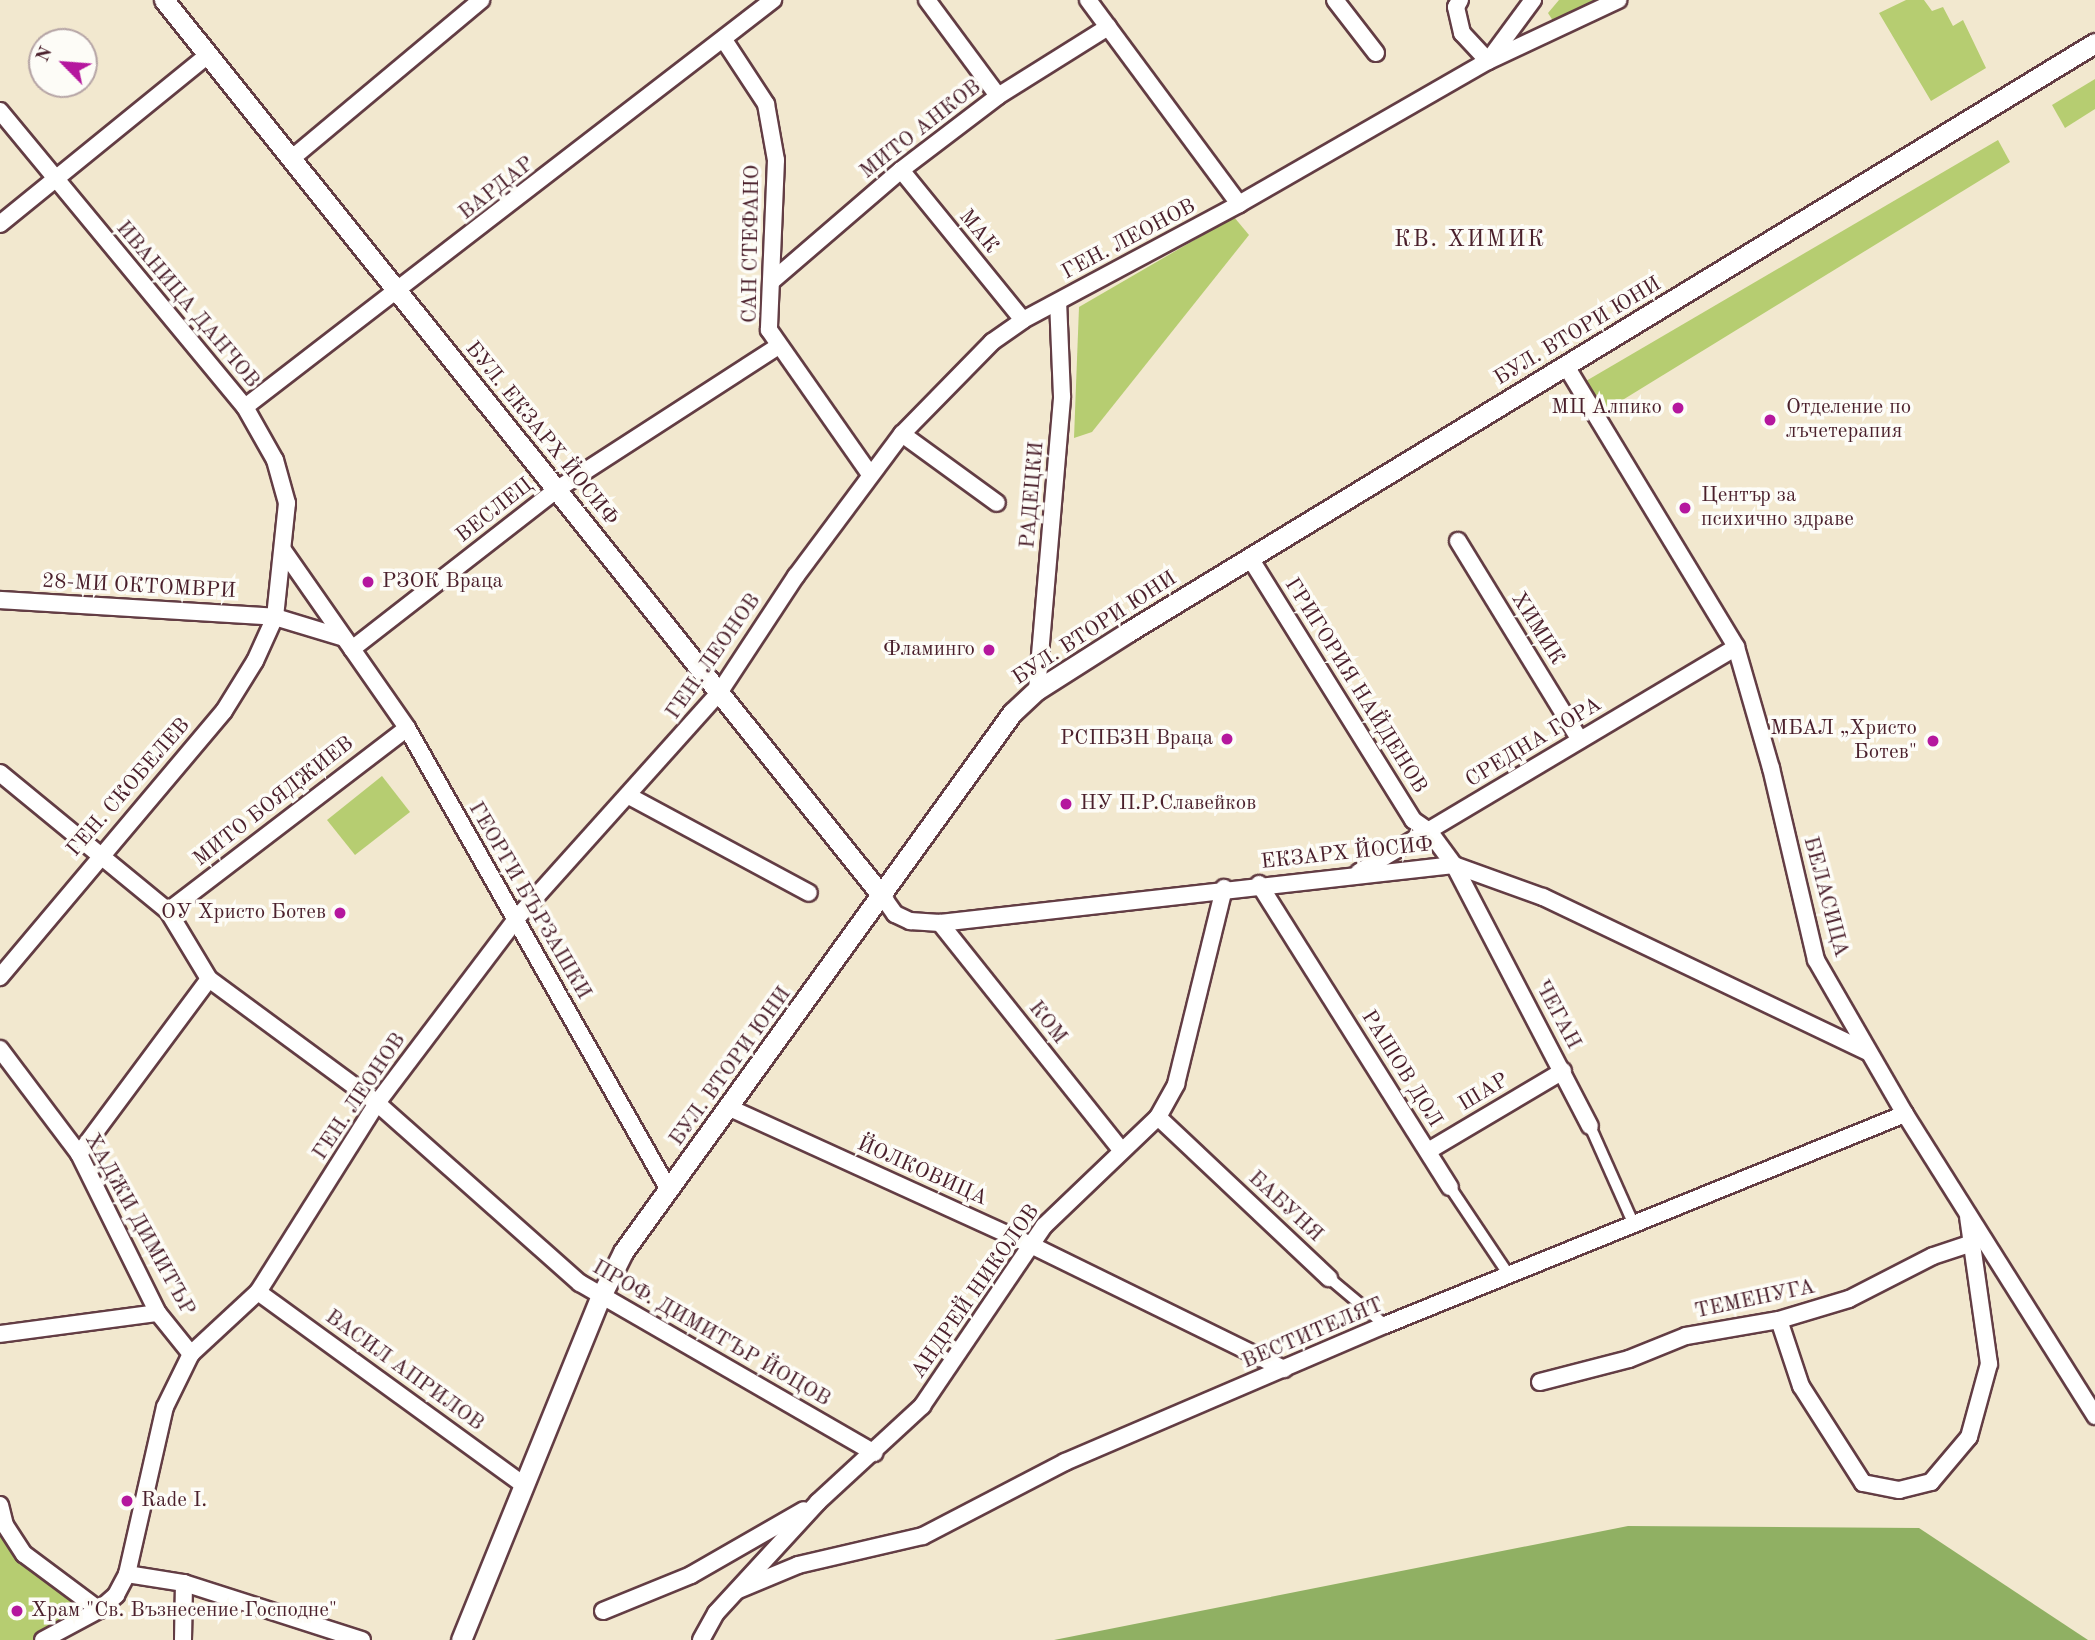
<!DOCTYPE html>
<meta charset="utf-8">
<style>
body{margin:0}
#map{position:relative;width:2095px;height:1640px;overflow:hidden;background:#f2e8cf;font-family:"Old Standard TT",serif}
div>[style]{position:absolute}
.green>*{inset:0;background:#b6cd71}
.forest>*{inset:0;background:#90b063}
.roads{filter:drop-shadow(2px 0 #633d44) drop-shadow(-2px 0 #633d44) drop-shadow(0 2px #633d44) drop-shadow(0 -2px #633d44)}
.pedestrian>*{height:10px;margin:-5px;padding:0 5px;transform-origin:5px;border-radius:5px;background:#fff}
.minor>*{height:16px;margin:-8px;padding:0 8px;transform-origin:8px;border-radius:8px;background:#fff}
.tertiary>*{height:19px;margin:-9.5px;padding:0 9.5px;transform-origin:9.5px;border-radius:9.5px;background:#fff}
.dots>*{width:19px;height:19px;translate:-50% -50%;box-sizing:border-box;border:4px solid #fdfcf7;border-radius:50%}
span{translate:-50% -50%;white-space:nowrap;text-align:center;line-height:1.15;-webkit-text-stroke:7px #fdfcf7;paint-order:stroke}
.street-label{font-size:21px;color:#4a1f2b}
.poi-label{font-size:21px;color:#4a1f2b}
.right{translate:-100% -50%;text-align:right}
.left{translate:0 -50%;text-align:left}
.neighbourhood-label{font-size:23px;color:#4a1f2b;letter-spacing:2px}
.north{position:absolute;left:28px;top:28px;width:70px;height:70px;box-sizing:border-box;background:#fdfcf7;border:2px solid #b5a4a5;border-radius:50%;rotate:295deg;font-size:19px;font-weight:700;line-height:28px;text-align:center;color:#4a1f2b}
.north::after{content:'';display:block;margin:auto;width:24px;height:32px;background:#b5179e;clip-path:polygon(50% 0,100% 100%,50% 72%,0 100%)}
</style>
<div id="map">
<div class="green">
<div style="clip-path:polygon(1559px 0,1602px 0,1555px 24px,1548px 13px)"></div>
<div style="clip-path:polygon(1906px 0,1924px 0,1932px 11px,1943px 7px,1953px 26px,1963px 20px,1986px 68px,1931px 101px,1879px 13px)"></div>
<div style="clip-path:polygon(2095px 79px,2095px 109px,2065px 128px,2052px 105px)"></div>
<div style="clip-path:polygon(1998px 140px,2010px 162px,1603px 412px,1586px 381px)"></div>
<div style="clip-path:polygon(1234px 217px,1249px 235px,1092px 432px,1074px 438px,1079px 307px)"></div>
<div style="clip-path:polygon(382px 776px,410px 812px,355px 855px,327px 820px)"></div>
<div style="clip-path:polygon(0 1514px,20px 1560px,84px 1608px,78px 1624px,33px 1640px,0 1640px)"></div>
</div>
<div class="forest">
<div style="clip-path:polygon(1628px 1526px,1919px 1528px,2088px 1640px,1054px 1640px)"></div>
</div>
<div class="roads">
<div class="pedestrian">
<div style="left:1590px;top:1126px;width:108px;rotate:66deg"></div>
<div style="left:1450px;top:1187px;width:106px;rotate:56.2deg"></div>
<div style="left:1329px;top:1278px;width:73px;rotate:40deg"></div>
</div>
<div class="minor">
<div style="left:927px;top:0;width:119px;rotate:53.5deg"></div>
<div style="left:1088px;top:0;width:254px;rotate:53.5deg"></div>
<div style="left:1335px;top:0;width:67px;rotate:52.3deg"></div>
<div style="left:1460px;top:0;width:8px;rotate:120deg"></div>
<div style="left:1456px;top:7px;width:27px;rotate:77deg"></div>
<div style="left:1462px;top:33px;width:38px;rotate:47deg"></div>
<div style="left:1488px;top:61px;width:76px;rotate:-53.6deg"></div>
<div style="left:724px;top:40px;width:77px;rotate:56.7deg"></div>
<div style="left:766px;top:104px;width:57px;rotate:79.9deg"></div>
<div style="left:776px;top:160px;width:170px;rotate:92.4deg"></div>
<div style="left:769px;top:330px;width:174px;rotate:55deg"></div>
<div style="left:0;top:111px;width:384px;rotate:50.4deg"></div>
<div style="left:245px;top:407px;width:61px;rotate:60.5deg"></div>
<div style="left:275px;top:460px;width:45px;rotate:74.4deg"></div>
<div style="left:287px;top:503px;width:115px;rotate:96deg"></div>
<div style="left:275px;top:617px;width:72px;rotate:16.9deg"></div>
<div style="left:291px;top:159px;width:248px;rotate:-39.9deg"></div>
<div style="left:901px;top:170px;width:193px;rotate:50.9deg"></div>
<div style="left:0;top:224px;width:268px;rotate:-39.1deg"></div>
<div style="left:772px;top:281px;width:170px;rotate:-40.7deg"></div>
<div style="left:901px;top:170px;width:122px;rotate:-37.3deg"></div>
<div style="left:998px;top:96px;width:130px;rotate:-32.1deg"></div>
<div style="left:1566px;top:366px;width:328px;rotate:58.8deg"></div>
<div style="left:1736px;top:647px;width:126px;rotate:73.9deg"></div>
<div style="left:1771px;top:768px;width:197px;rotate:76.8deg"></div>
<div style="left:1816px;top:960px;width:178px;rotate:60deg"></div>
<div style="left:1905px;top:1114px;width:357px;rotate:57.8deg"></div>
<div style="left:245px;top:407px;width:667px;rotate:-37.63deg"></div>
<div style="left:902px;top:434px;width:117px;rotate:36deg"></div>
<div style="left:1458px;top:541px;width:233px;rotate:58.5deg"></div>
<div style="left:283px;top:550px;width:217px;rotate:55.1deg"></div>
<div style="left:407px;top:728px;width:531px;rotate:60.44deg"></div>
<div style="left:1250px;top:558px;width:309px;rotate:58.1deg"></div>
<div style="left:1413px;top:820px;width:19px;rotate:35deg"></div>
<div style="left:1429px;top:831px;width:42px;rotate:53.7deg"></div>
<div style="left:1454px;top:865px;width:294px;rotate:62.5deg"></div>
<div style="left:0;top:600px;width:276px;rotate:3.5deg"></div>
<div style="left:275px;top:617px;width:48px;rotate:114.4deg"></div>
<div style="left:255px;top:661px;width:59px;rotate:121.8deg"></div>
<div style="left:224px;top:711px;width:348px;rotate:130.1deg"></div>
<div style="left:352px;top:649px;width:259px;rotate:-37.9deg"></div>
<div style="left:556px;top:490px;width:263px;rotate:-32.9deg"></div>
<div style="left:1037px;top:690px;width:295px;rotate:-85.1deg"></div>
<div style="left:1062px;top:396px;width:94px;rotate:-92.4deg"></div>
<div style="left:0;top:773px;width:217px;rotate:39.4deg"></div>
<div style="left:168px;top:911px;width:79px;rotate:58.9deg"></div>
<div style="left:209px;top:979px;width:209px;rotate:36.4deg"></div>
<div style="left:377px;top:1103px;width:271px;rotate:41.6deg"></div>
<div style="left:580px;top:1283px;width:340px;rotate:30deg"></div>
<div style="left:629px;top:796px;width:204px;rotate:28.3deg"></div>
<div style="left:1359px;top:872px;width:439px;rotate:-30.8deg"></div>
<div style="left:1259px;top:884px;width:358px;rotate:57.8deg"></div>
<div style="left:883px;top:897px;width:21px;rotate:55deg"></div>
<div style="left:895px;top:914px;width:17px;rotate:25deg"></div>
<div style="left:910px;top:921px;width:30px;rotate:4deg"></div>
<div style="left:940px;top:923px;width:517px;rotate:-6.44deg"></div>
<div style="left:1454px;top:865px;width:95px;rotate:19.8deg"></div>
<div style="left:1543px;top:897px;width:360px;rotate:25.5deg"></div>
<div style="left:168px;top:911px;width:301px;rotate:-37.4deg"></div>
<div style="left:940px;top:923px;width:290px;rotate:51.4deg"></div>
<div style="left:0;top:1049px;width:131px;rotate:53deg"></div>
<div style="left:79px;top:1154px;width:178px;rotate:63.6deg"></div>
<div style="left:158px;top:1313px;width:53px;rotate:51.2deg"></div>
<div style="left:730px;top:1108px;width:331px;rotate:24.5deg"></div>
<div style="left:1031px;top:1245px;width:282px;rotate:26.1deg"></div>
<div style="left:1158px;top:1117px;width:235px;rotate:43.3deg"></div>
<div style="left:1428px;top:1151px;width:157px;rotate:-30.7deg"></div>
<div style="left:79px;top:1154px;width:218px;rotate:-53.4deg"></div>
<div style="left:258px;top:1292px;width:329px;rotate:36deg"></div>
<div style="left:1779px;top:1320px;width:70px;rotate:71.6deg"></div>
<div style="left:1801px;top:1386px;width:115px;rotate:57.4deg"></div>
<div style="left:1863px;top:1483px;width:37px;rotate:11deg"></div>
<div style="left:1899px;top:1490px;width:33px;rotate:-14deg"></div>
<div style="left:1931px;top:1482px;width:59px;rotate:-49.8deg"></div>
<div style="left:1969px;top:1437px;width:76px;rotate:-74.7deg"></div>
<div style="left:1989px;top:1364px;width:148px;rotate:-98.1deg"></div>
<div style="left:0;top:1334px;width:159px;rotate:-7.6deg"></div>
<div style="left:1540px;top:1382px;width:92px;rotate:-14.5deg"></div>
<div style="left:1629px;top:1359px;width:61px;rotate:-22deg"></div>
<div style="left:1686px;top:1336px;width:94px;rotate:-9.8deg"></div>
<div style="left:1779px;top:1320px;width:73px;rotate:-16.7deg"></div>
<div style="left:1849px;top:1299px;width:94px;rotate:-27.1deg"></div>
<div style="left:1933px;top:1256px;width:41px;rotate:-18.4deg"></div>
<div style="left:0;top:1505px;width:21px;rotate:76deg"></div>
<div style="left:5px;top:1525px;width:35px;rotate:57deg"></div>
<div style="left:24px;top:1554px;width:94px;rotate:36.7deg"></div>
<div style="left:127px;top:1574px;width:58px;rotate:9deg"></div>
<div style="left:184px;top:1583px;width:187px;rotate:17.8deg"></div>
<div style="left:738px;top:1590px;width:65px;rotate:-22.6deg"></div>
<div style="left:798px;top:1565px;width:128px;rotate:-13.1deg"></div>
<div style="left:923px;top:1536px;width:160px;rotate:-27.5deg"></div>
<div style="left:1065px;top:1462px;width:348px;rotate:-23.2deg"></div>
<div style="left:1385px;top:1325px;width:561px;rotate:-22.09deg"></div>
<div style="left:603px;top:1611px;width:95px;rotate:-22.2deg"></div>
<div style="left:691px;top:1575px;width:130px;rotate:-29.9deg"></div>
<div style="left:43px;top:1640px;width:64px;rotate:-28.2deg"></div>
<div style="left:99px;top:1610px;width:23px;rotate:-41deg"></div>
<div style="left:116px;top:1595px;width:24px;rotate:-62deg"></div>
<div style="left:127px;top:1574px;width:171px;rotate:-77.2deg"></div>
<div style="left:165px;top:1407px;width:59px;rotate:-63.9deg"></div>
<div style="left:191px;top:1354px;width:91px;rotate:-42.8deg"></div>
<div style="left:258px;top:1292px;width:223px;rotate:-57.8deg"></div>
<div style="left:377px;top:1103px;width:231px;rotate:-52.9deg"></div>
<div style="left:516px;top:919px;width:304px;rotate:-48.1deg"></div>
<div style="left:719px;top:693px;width:140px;rotate:-56.7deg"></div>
<div style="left:796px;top:576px;width:177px;rotate:-53.3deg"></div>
<div style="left:902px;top:434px;width:129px;rotate:-45.6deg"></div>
<div style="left:992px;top:342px;width:38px;rotate:-35deg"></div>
<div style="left:1023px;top:320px;width:245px;rotate:-28.2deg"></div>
<div style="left:1239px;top:204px;width:287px;rotate:-29.9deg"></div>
<div style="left:1488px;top:61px;width:144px;rotate:-25.1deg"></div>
<div style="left:183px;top:1640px;width:57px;rotate:-89deg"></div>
<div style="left:701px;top:1640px;width:31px;rotate:-61deg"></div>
<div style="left:716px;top:1613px;width:151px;rotate:-47.4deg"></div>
<div style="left:818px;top:1502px;width:142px;rotate:-42.7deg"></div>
<div style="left:922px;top:1406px;width:217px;rotate:-55.9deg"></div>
<div style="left:1044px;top:1226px;width:158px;rotate:-43.7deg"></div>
<div style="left:1158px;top:1117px;width:38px;rotate:-61deg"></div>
<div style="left:1176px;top:1084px;width:202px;rotate:-76.2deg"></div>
</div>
<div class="tertiary">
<div style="left:164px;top:0;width:1150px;rotate:51.29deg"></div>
<div style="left:461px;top:1640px;width:371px;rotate:-67.9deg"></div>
<div style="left:601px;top:1296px;width:49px;rotate:-63.4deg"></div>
<div style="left:623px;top:1252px;width:665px;rotate:-54.18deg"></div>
<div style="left:1012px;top:713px;width:34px;rotate:-43deg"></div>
<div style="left:1037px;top:690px;width:108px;rotate:-32.5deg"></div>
<div style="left:1128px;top:632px;width:1132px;rotate:-31.35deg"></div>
</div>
</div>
<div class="dots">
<div style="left:1678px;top:408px;background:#b5179e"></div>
<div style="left:1770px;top:420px;background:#b5179e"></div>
<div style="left:1685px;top:508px;background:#b5179e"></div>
<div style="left:368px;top:582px;background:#b5179e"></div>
<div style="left:989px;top:650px;background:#b5179e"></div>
<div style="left:1227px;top:739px;background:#b5179e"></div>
<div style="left:1933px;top:741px;background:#b5179e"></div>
<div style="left:1066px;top:804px;background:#b5179e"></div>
<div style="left:340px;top:913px;background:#b5179e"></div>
<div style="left:127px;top:1501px;background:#b5179e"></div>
<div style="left:17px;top:1611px;background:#b5179e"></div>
</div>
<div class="street-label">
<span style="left:921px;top:130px;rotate:-38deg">МИТО АНКОВ</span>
<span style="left:497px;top:189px;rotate:-38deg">ВАРДАР</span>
<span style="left:978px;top:232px;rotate:51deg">МАК</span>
<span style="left:1129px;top:240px;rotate:-28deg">ГЕН. ЛЕОНОВ</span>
<span style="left:752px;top:244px;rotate:-89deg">САН СТЕФАНО</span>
<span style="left:187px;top:305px;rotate:50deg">ИВАНИЦА ДАНЧОВ</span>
<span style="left:1578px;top:332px;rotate:-31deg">БУЛ. ВТОРИ ЮНИ</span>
<span style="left:541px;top:434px;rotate:51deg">БУЛ. ЕКЗАРХ ЙОСИФ</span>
<span style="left:1033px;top:495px;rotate:-85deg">РАДЕЦКИ</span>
<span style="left:495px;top:511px;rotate:-38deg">ВЕСЛЕЦ</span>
<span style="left:139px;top:587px;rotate:3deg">28-МИ ОКТОМВРИ</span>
<span style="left:1095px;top:629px;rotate:-33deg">БУЛ. ВТОРИ ЮНИ</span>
<span style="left:1537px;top:629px;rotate:58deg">ХИМИК</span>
<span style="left:714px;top:657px;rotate:-55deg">ГЕН. ЛЕОНОВ</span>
<span style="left:1355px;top:686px;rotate:58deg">ГРИГОРИЯ НАЙДЕНОВ</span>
<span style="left:1534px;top:743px;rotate:-31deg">СРЕДНА ГОРА</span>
<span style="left:129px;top:788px;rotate:-49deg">ГЕН. СКОБЕЛЕВ</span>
<span style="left:274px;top:802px;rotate:-38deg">МИТО БОЯДЖИЕВ</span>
<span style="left:1347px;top:854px;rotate:-6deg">ЕКЗАРХ ЙОСИФ</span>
<span style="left:1825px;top:897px;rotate:75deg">БЕЛАСИЦА</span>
<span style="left:529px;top:901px;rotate:60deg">ГЕОРГИ БЪРЗАШКИ</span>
<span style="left:1557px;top:1015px;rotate:62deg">ЧЕГАН</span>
<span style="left:1047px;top:1023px;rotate:52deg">КОМ</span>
<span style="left:731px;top:1067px;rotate:-54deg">БУЛ. ВТОРИ ЮНИ</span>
<span style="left:1401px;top:1069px;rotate:58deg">РАШОВ ДОЛ</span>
<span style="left:1484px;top:1093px;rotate:-31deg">ШАР</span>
<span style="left:360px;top:1097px;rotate:-56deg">ГЕН. ЛЕОНОВ</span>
<span style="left:922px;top:1172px;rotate:24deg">ЙОЛКОВИЦА</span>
<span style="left:1285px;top:1207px;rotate:43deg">БАБУНЯ</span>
<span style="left:139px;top:1225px;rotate:61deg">ХАДЖИ ДИМИТЪР</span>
<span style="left:976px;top:1292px;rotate:-55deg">АНДРЕЙ НИКОЛОВ</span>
<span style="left:1755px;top:1300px;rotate:-12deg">ТЕМЕНУГА</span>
<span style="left:711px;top:1334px;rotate:30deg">ПРОФ. ДИМИТЪР ЙОЦОВ</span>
<span style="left:1313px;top:1334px;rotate:-23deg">ВЕСТИТЕЛЯТ</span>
<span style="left:404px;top:1371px;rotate:36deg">ВАСИЛ АПРИЛОВ</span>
</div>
<div class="poi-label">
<span class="right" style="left:1662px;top:408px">МЦ Алпико</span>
<span class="left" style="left:1786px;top:420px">Отделение по<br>лъчетерапия</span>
<span class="left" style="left:1701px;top:508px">Център за<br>психично здраве</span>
<span class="left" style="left:382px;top:582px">РЗОК Враца</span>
<span class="right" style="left:975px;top:650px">Фламинго</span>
<span class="right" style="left:1917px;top:741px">МБАЛ „Христо<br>Ботев"</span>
<span class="right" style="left:1213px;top:739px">РСПБЗН Враца</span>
<span class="left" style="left:1080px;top:804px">НУ П.Р.Славейков</span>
<span class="right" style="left:326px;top:913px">ОУ Христо Ботев</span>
<span class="left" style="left:141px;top:1501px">Rade I.</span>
<span class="left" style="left:31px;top:1611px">Храм "Св. Възнесение Господне"</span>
</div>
<div class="neighbourhood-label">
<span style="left:1470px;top:240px">КВ. ХИМИК</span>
</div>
<div class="north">N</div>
</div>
